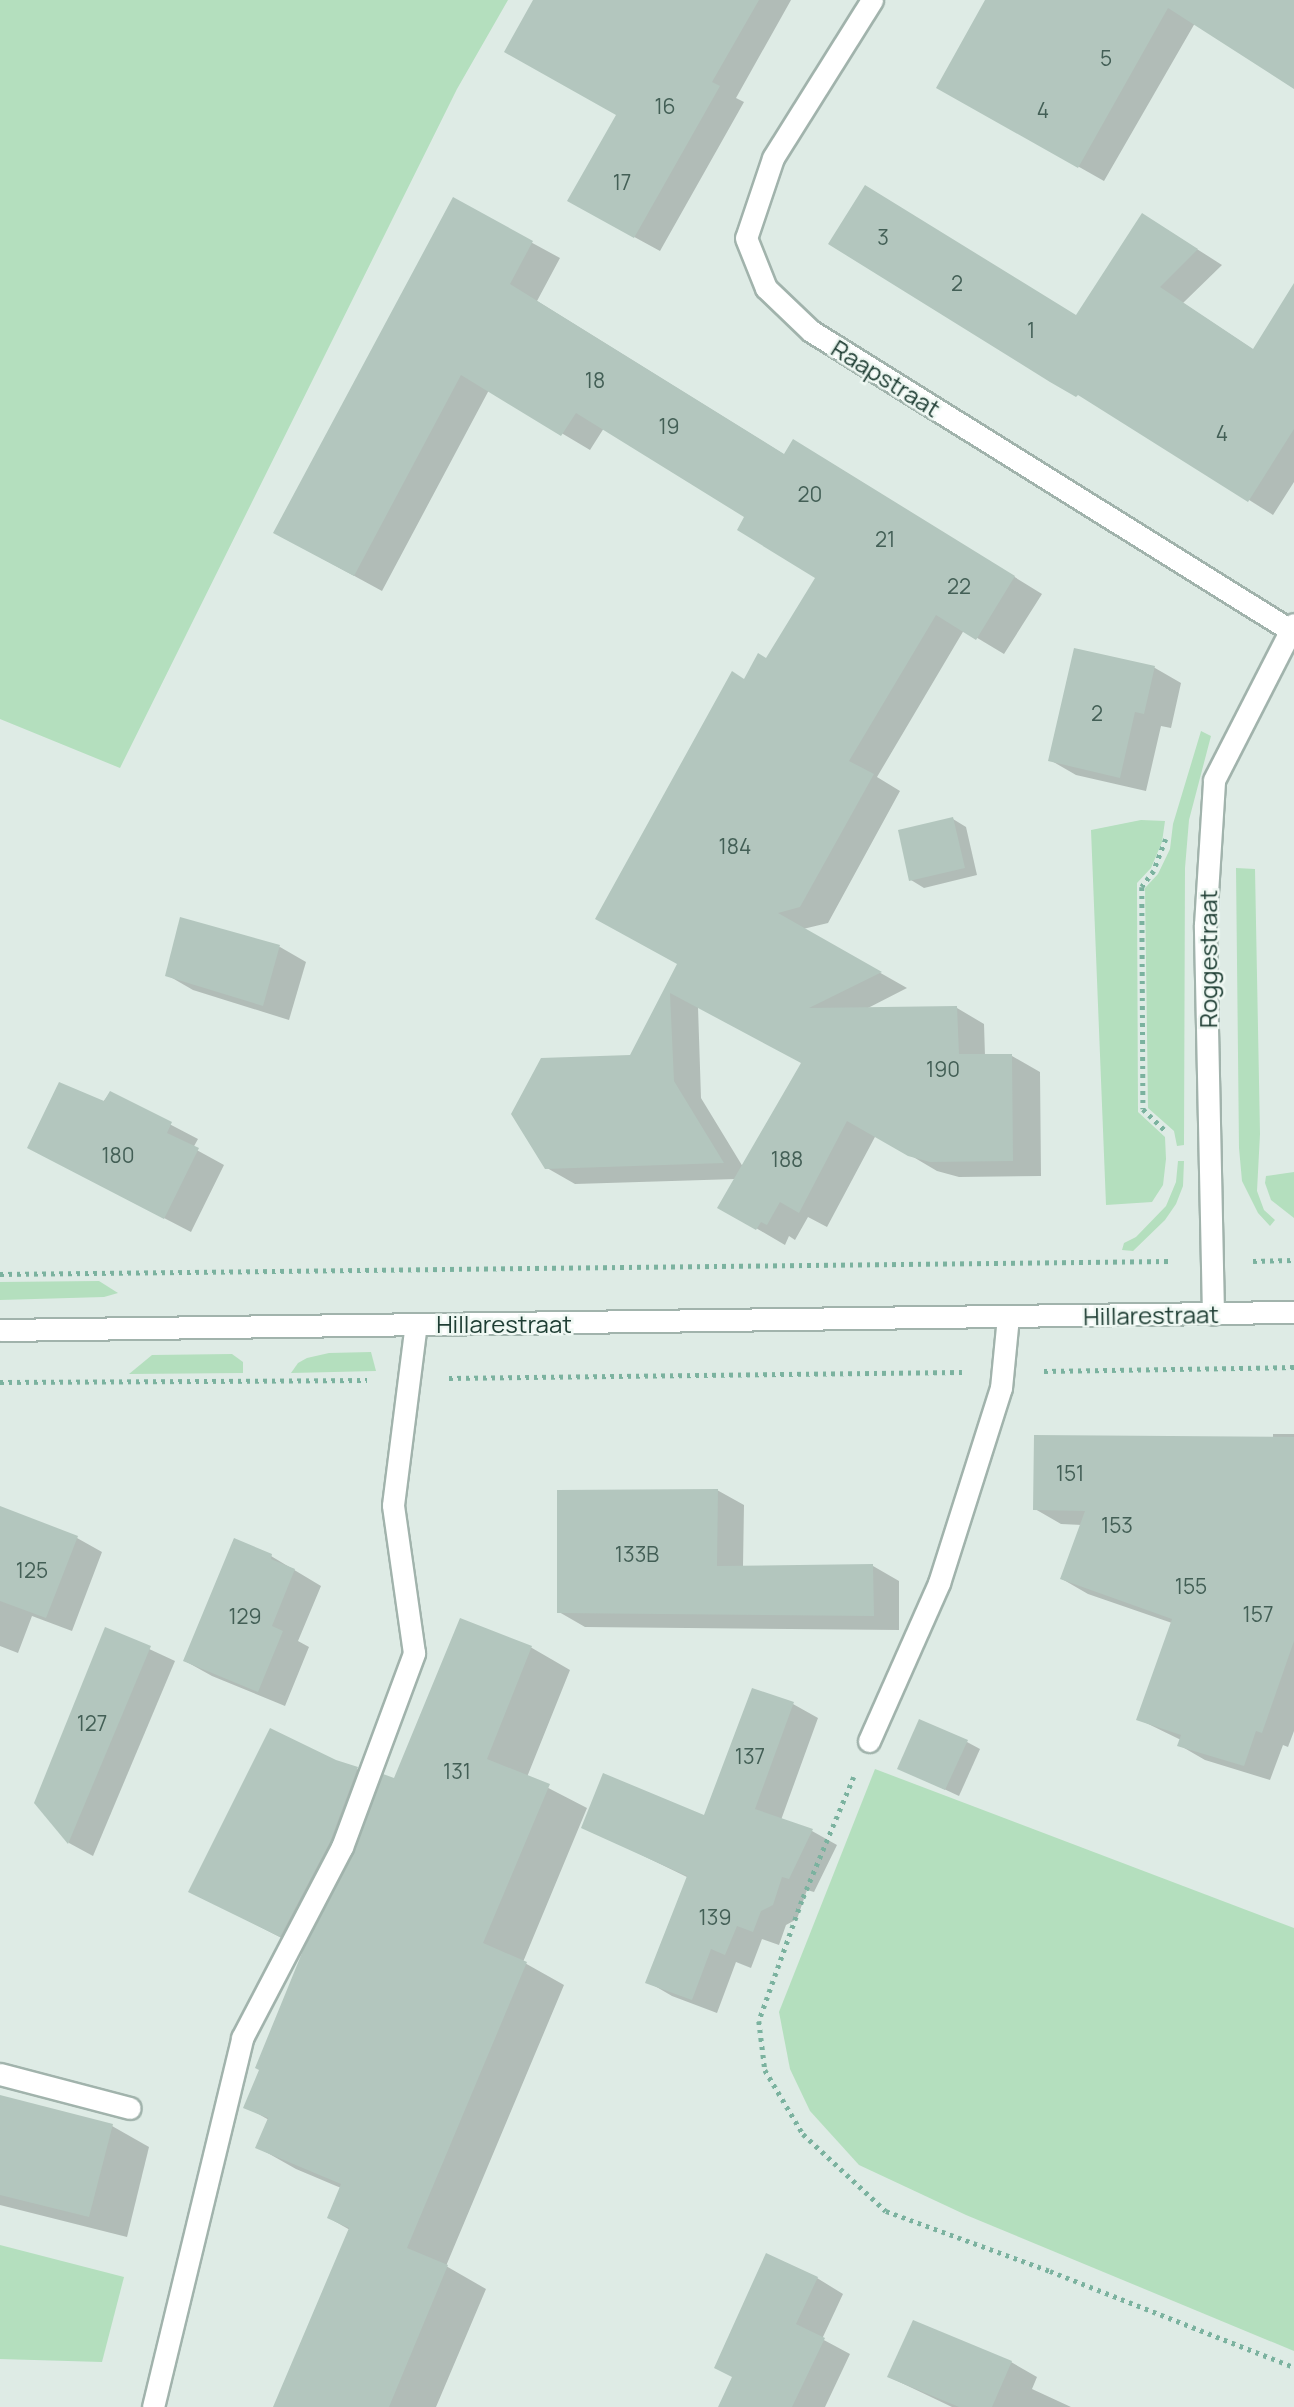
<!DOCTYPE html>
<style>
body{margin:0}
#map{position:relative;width:1294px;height:2407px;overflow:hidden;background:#deebe5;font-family:Manrope,sans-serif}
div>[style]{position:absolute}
.green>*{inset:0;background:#b4dfbe}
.shadow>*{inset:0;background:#0003}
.building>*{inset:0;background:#b3c6be}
.path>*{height:4.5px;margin-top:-2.25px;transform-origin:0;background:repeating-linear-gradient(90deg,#7bb29f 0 3.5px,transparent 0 8.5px)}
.roads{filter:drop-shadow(2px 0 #a1b3ac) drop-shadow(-2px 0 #a1b3ac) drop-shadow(0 2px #a1b3ac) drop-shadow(0 -2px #a1b3ac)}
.lane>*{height:21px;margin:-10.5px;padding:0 10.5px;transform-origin:10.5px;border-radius:10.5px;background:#fff}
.street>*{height:21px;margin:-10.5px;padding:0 10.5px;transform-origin:10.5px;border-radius:10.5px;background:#fff}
.secondary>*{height:21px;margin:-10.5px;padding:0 10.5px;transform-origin:10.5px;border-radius:10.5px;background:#fff}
span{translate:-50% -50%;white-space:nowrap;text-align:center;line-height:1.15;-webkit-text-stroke:5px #eff8f3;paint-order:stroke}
.number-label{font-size:21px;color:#435f56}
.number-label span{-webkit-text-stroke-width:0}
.street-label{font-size:24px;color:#1e3d33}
</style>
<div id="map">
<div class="green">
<div style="clip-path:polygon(0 0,508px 0,457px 89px,120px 768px,0 719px)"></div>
<div style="clip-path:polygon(1201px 731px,1211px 736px,1189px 820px,1185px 868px,1184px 1145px,1177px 1146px,1174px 1131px,1148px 1108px,1145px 888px,1158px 874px,1170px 849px,1173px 824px)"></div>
<div style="clip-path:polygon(1141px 820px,1165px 821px,1162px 842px,1151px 868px,1137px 883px,1138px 1112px,1165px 1137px,1166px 1159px,1163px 1185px,1152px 1202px,1106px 1205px,1091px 830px)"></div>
<div style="clip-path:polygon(1236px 868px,1255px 869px,1260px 1134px,1257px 1191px,1264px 1210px,1275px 1220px,1270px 1226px,1258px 1213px,1242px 1181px,1239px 1148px)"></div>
<div style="clip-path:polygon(1178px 1161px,1184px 1161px,1183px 1186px,1176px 1204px,1165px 1220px,1133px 1251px,1122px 1250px,1124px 1243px,1136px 1237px,1166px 1206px,1176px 1182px)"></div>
<div style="clip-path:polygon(1294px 1172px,1294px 1218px,1271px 1200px,1265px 1183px,1266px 1176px)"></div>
<div style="clip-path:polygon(99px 1281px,118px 1293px,104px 1297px,0 1300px,0 1282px)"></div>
<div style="clip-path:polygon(371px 1352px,376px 1371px,291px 1373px,298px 1363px,307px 1358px,329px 1353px)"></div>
<div style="clip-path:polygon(232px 1354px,243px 1362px,243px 1373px,129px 1374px,152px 1355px)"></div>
<div style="clip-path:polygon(875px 1769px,1294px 1928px,1294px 2351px,966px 2215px,859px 2165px,810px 2111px,790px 2069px,779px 2012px)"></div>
<div style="clip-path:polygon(0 2245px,124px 2277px,102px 2362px,0 2359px)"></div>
</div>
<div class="shadow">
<div style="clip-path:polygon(552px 0,791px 0,736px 98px,744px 102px,660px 251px,594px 215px,618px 115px)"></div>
<div style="clip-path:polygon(987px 0,1294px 0,1294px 85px,1195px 23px,1104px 181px,938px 87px)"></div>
<div style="clip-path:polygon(evenodd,453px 200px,560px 258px,537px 301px,785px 455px,821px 457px,1042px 594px,1004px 654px,964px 630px,877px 777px,900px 791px,828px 923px,803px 929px,907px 988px,866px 1009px,957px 1008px,984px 1024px,985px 1056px,1012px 1056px,1040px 1072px,1041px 1176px,959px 1177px,937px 1171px,876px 1135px,827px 1227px,808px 1217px,795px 1240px,789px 1236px,785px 1245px,720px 1207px,736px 1179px,575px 1184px,547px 1168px,631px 1056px,679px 964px,745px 681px,766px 660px,817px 577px,747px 517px,604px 428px,590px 450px,489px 390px,382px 591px,303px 548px,453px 200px,698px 1007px,803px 1063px,743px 1167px,701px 1098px,698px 1007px)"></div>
<div style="clip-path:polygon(1167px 230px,1222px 265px,1183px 303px,1254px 350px,1294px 287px,1294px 482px,1273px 515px,1103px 408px,1051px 380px,1077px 317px)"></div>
<div style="clip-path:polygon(1075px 650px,1155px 668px,1181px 683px,1171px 728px,1161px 726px,1146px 791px,1076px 775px,1050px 760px)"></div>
<div style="clip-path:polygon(953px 819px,966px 827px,977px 875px,924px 888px,911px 880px)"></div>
<div style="clip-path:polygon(280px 947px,306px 962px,289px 1020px,193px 990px,167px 975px)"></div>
<div style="clip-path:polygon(110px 1093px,198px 1139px,193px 1148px,224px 1165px,191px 1232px,56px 1162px)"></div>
<div style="clip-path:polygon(1273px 1434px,1294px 1434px,1294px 1731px,1288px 1747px,1283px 1745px,1270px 1780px,1205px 1760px,1179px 1745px,1181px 1740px,1138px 1719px,1172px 1623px,1088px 1594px,1062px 1579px,1082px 1525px,1061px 1524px,1035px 1509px,1273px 1439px)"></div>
<div style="clip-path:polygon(717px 1490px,744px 1505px,743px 1567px,873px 1566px,899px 1581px,899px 1630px,585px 1627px,559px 1612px)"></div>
<div style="clip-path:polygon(0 1507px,77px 1538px,102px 1552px,72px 1631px,32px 1616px,18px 1653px,0 1646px)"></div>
<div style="clip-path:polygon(271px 1556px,321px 1586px,298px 1641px,309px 1647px,285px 1706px,212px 1676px,185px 1661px)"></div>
<div style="clip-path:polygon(461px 1620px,532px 1648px,570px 1670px,527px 1777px,587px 1808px,523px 1962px,564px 1985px,446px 2266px,486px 2289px,436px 2407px,275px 2407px,350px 2230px,329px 2218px,341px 2188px,296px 2169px,257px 2147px,269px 2120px,246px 2107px,305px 1950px,190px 1891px,335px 1762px,357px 1769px,382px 1783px,395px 1780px)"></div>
<div style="clip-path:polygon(106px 1629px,175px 1661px,93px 1856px,69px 1843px,36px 1803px)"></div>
<div style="clip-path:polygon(753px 1690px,793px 1704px,818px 1718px,781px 1820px,812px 1831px,837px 1845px,814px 1892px,807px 1890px,797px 1919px,786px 1925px,779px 1945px,762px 1939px,751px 1968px,736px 1962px,717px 2013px,672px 1996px,648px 1982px,689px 1878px,584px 1827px,705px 1817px)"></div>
<div style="clip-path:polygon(967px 1742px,980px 1749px,959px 1796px,899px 1768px)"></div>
<div style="clip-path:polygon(0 2096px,112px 2126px,149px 2147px,127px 2237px,0 2205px)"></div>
<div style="clip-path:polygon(817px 2278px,843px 2294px,822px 2339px,850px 2354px,825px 2407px,720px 2407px)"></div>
<div style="clip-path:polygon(1011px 2362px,1037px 2377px,1032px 2389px,1071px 2407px,952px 2407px,889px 2377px)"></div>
</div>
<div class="building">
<div style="clip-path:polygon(533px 0,759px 0,712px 82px,720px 86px,634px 238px,567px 201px,616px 115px,504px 52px)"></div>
<div style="clip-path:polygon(985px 0,1294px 0,1294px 89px,1168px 8px,1078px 168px,936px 88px)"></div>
<div style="clip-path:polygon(865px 185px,1076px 315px,1142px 213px,1198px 249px,1160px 287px,1253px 349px,1294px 283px,1294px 429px,1248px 502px,1078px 395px,1076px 397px,1050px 382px,828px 244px)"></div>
<div style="clip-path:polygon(453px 197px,533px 241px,510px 284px,784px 454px,793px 439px,1015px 576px,976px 640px,936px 615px,849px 761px,874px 774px,800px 907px,778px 913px,882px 972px,809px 1008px,957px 1006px,959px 1054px,1012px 1054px,1013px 1161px,930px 1162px,908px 1156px,847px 1121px,799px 1213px,780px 1202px,767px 1225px,761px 1222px,756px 1230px,717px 1208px,801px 1063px,670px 993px,674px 1081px,724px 1163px,545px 1169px,511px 1114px,541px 1058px,630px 1055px,677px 964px,595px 919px,732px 671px,744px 679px,758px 653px,766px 658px,815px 578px,737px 530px,744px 517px,576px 413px,561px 436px,461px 375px,354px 576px,273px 533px)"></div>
<div style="clip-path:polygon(1074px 648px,1155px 666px,1144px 714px,1135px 712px,1120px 778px,1048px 761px)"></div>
<div style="clip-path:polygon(953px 817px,965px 868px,909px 881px,898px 830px)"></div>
<div style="clip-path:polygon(180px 917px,280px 945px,263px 1006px,165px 976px)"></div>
<div style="clip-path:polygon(59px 1082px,104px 1101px,110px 1091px,172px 1122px,167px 1133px,199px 1148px,164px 1219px,27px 1148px)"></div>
<div style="clip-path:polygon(1034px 1435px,1294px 1437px,1294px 1641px,1262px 1733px,1256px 1731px,1244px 1766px,1177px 1746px,1181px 1735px,1136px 1720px,1172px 1619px,1060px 1579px,1085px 1511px,1033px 1510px)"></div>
<div style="clip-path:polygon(718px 1489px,717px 1566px,873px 1564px,874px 1616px,557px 1613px,557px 1490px)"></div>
<div style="clip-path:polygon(0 1506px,78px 1536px,46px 1618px,0 1601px)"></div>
<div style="clip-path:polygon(234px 1538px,272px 1554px,271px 1559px,295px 1569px,272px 1626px,283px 1631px,258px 1692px,183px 1661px)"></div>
<div style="clip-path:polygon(460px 1618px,532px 1646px,487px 1759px,550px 1784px,483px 1943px,527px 1962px,407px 2248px,448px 2265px,389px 2407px,273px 2407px,349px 2228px,327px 2218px,341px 2184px,255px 2148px,268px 2118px,243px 2108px,259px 2070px,255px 2068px,304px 1948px,354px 1853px,383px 1774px,394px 1778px)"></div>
<div style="clip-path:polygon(105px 1627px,151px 1646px,68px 1844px,34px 1803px)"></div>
<div style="clip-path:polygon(752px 1688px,794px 1702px,755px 1809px,813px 1829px,789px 1879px,782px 1877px,773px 1905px,761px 1911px,753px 1932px,737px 1926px,725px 1955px,711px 1949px,692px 2000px,645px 1983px,687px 1876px,581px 1828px,603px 1773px,704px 1815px)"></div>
<div style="clip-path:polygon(919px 1719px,968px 1740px,945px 1790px,897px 1769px)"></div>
<div style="clip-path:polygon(270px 1728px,336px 1760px,358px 1767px,330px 1842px,280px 1937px,188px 1892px)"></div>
<div style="clip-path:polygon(0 2095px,113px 2124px,89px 2217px,0 2195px)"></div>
<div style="clip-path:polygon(766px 2253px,818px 2277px,796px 2324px,825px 2338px,792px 2407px,718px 2407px,732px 2377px,714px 2368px)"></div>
<div style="clip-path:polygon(913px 2320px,1012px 2361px,992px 2407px,959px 2407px,887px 2377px)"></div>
</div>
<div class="path">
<div style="left:1166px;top:839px;width:34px;rotate:111deg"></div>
<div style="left:1154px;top:871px;width:20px;rotate:127deg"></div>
<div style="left:1142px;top:887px;width:222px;rotate:89.7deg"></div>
<div style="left:1143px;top:1109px;width:33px;rotate:44deg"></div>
<div style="left:1253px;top:1261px;width:41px;rotate:-1.4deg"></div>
<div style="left:0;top:1274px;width:1171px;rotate:-0.64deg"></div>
<div style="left:1044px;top:1371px;width:250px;rotate:-0.9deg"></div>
<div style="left:449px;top:1378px;width:513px;rotate:-0.67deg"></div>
<div style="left:0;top:1382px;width:367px;rotate:-0.3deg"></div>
<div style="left:854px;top:1777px;width:134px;rotate:112.8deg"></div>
<div style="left:802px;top:1901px;width:127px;rotate:109.7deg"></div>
<div style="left:759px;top:2021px;width:49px;rotate:83deg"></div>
<div style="left:765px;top:2070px;width:74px;rotate:59.3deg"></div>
<div style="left:803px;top:2134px;width:113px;rotate:42.9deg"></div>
<div style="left:886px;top:2211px;width:175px;rotate:20.1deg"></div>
<div style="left:1050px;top:2271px;width:262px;rotate:21.5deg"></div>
</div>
<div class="roads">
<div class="lane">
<div style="left:0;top:2074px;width:134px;rotate:14.7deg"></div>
<div style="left:153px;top:2407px;width:380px;rotate:-76.4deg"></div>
<div style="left:242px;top:2038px;width:216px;rotate:-62.4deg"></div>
<div style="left:342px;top:1847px;width:207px;rotate:-69.6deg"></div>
<div style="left:414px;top:1653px;width:149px;rotate:-98.1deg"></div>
<div style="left:393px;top:1505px;width:182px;rotate:-82.8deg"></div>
</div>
<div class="street">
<div style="left:872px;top:0;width:186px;rotate:122.1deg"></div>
<div style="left:773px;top:158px;width:84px;rotate:108.6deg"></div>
<div style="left:746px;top:238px;width:54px;rotate:68.2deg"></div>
<div style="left:766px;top:288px;width:62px;rotate:43.7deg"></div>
<div style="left:811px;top:331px;width:565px;rotate:31.97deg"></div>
<div style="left:1213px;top:1314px;width:389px;rotate:-91.2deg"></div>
<div style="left:1205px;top:925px;width:145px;rotate:-86.4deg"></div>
<div style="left:1214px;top:780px;width:175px;rotate:-62.9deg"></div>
<div style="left:869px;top:1741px;width:173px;rotate:-66.1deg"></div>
<div style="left:939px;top:1583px;width:205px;rotate:-72.4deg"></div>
<div style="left:1001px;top:1388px;width:71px;rotate:-84.4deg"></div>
</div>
<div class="secondary">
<div style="left:0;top:1330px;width:1294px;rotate:-0.8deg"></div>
</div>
</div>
<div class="number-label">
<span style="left:1106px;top:58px">5</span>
<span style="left:665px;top:106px">16</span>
<span style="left:1043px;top:110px">4</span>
<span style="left:622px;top:182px">17</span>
<span style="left:883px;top:237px">3</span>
<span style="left:957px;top:283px">2</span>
<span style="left:1031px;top:330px">1</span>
<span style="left:595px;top:380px">18</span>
<span style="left:669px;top:426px">19</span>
<span style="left:1222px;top:433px">4</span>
<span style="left:810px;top:494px">20</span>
<span style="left:885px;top:539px">21</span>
<span style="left:959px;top:586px">22</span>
<span style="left:1097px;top:713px">2</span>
<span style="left:735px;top:846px">184</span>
<span style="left:943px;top:1069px">190</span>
<span style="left:118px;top:1155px">180</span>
<span style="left:787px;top:1159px">188</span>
<span style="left:1070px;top:1473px">151</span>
<span style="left:1117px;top:1525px">153</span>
<span style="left:637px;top:1554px">133B</span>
<span style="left:32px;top:1570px">125</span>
<span style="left:1191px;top:1586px">155</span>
<span style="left:1258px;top:1614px">157</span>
<span style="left:245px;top:1616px">129</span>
<span style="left:92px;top:1723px">127</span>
<span style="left:750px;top:1756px">137</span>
<span style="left:457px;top:1771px">131</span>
<span style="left:715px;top:1917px">139</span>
</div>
<div class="street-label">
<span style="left:886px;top:378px;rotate:32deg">Raapstraat</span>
<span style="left:1208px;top:959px;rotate:-90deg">Roggestraat</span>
<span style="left:1151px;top:1315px;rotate:-1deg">Hillarestraat</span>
<span style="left:504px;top:1324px">Hillarestraat</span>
</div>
</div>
